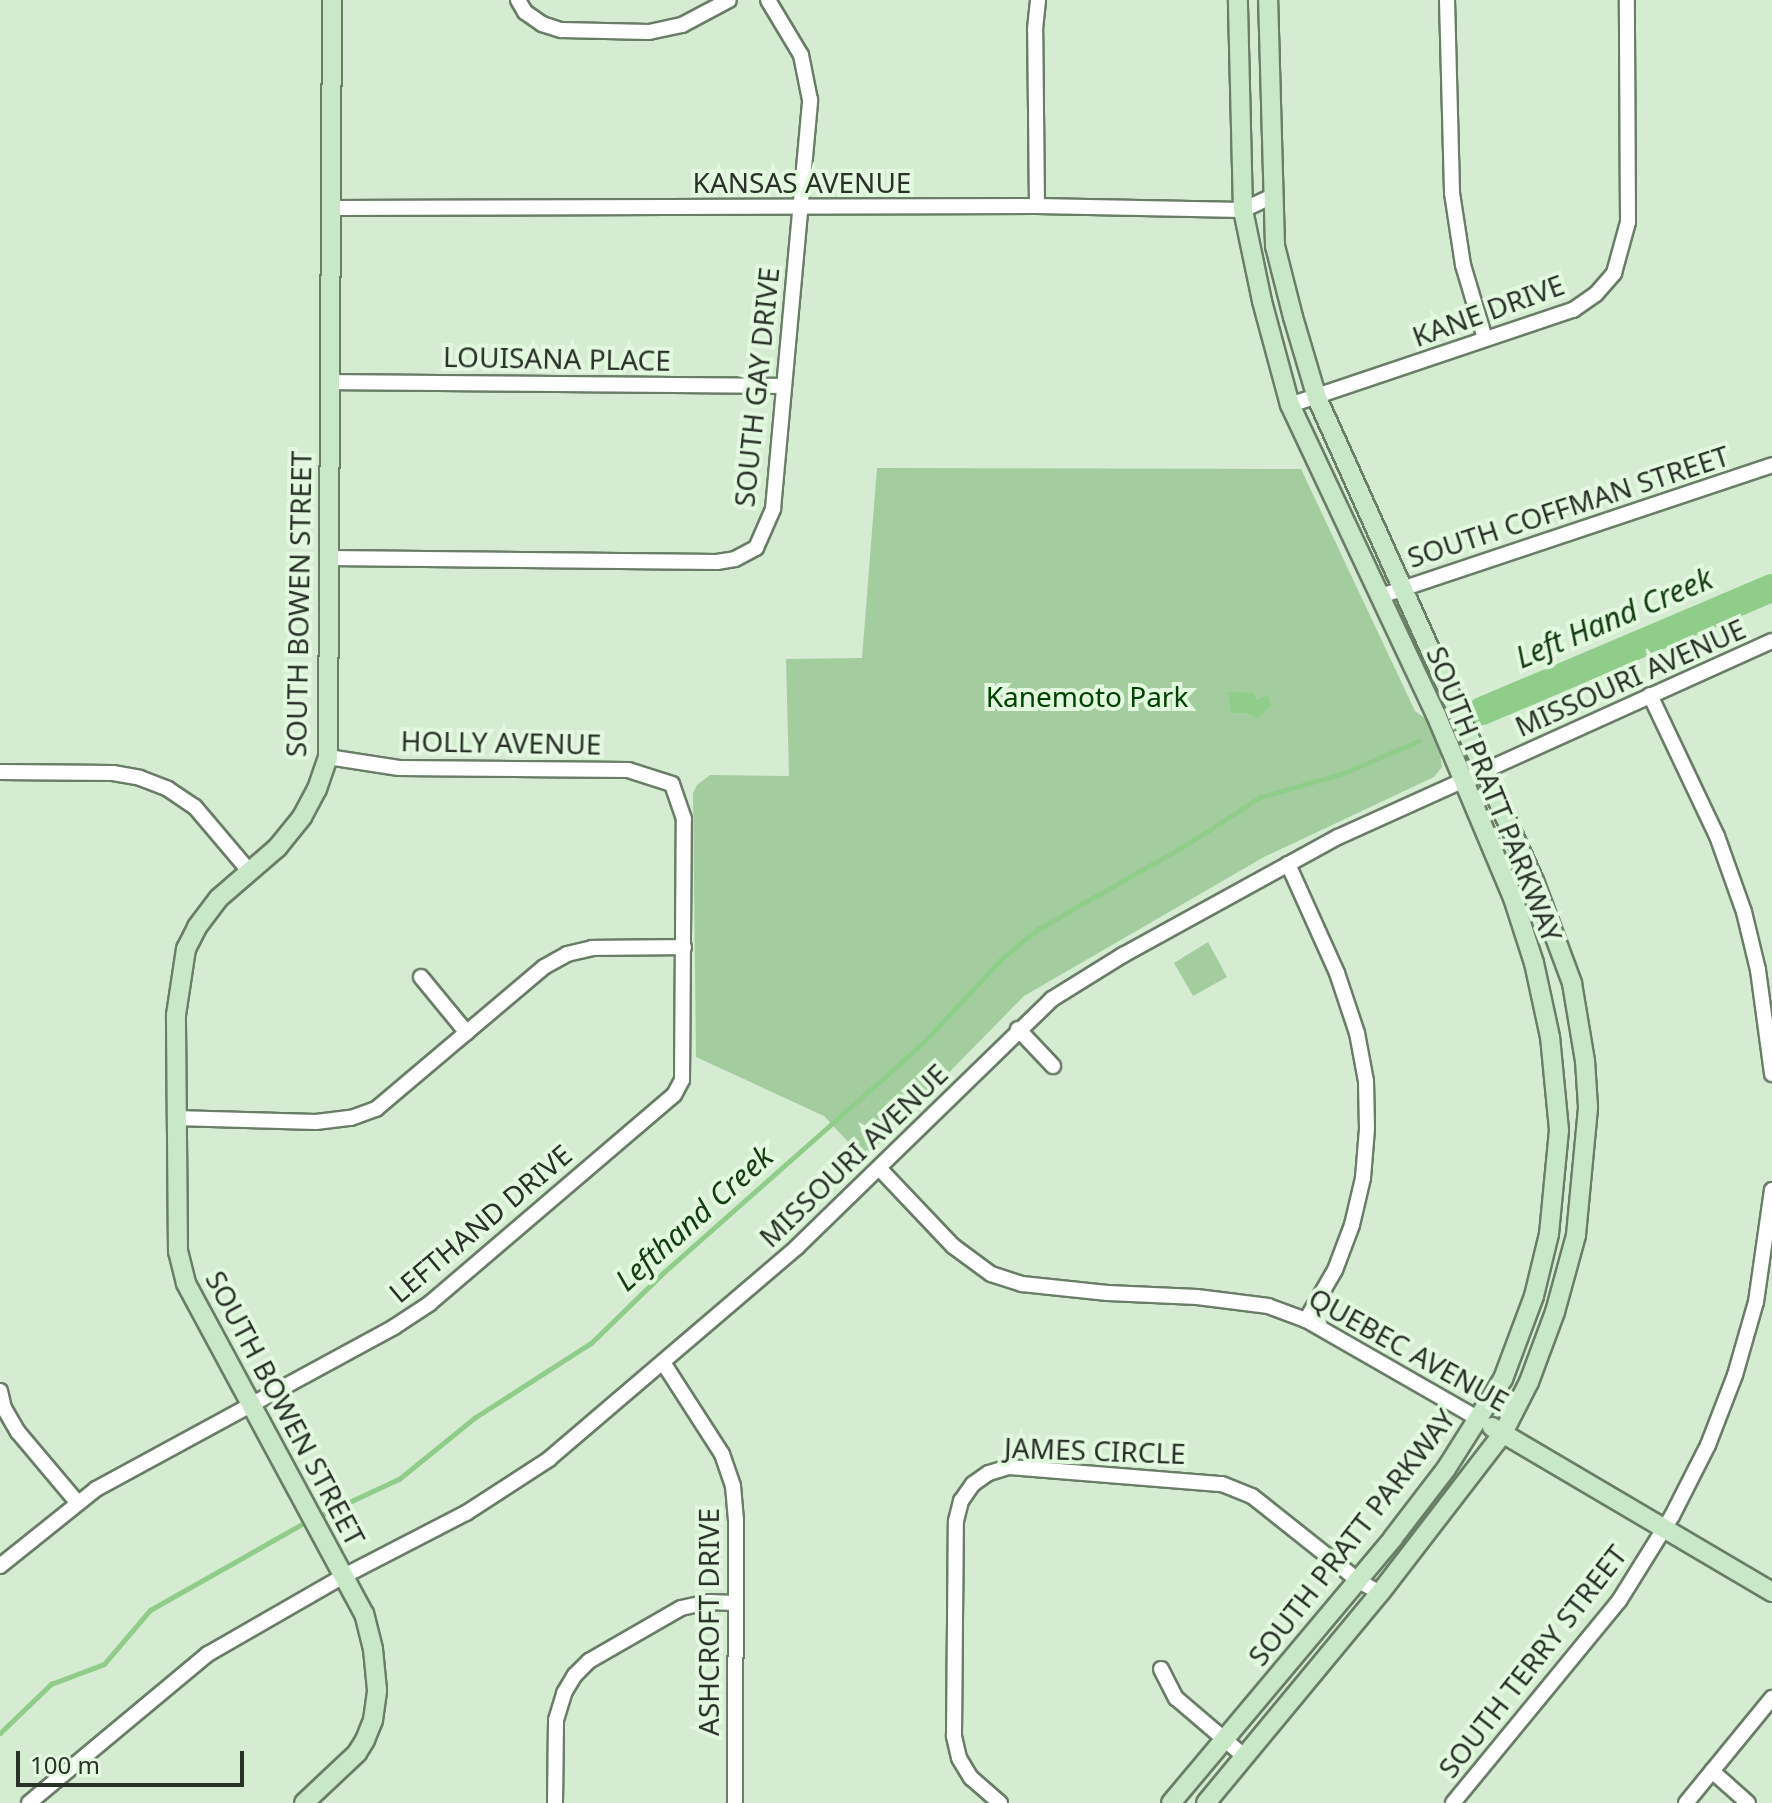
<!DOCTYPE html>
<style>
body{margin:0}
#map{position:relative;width:1772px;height:1803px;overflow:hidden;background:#d5ebd2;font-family:"Noto Sans",sans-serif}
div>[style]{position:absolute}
.green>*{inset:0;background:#a4cd9f}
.water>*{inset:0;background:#91cd8a}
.stream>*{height:5px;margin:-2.5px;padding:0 2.5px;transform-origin:2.5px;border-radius:2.5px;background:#91cd8a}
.river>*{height:28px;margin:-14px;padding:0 14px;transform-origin:14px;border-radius:14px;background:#91cd8a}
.roads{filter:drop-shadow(2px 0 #697d67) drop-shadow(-2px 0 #697d67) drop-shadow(0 2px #697d67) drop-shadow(0 -2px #697d67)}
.street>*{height:14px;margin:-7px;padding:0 7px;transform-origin:7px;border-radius:7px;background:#fff}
.secondary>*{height:18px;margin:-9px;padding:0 9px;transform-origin:9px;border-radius:9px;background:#c9e8c7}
span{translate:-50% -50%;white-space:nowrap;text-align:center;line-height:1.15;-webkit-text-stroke:8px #e2f8df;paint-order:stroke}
.street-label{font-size:28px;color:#293128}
.park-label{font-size:28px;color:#004200}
.water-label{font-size:30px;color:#133c10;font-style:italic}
.scale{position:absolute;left:16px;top:1751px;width:228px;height:36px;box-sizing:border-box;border:4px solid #293128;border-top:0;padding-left:10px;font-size:24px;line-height:28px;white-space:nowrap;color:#293128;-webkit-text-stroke:6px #e2f8df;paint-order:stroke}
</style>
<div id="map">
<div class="green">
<div style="clip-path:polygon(877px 468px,1301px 469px,1415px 711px,1426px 719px,1439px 745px,1442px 767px,1434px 777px,1264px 857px,1024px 996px,864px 1159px,824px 1116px,696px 1057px,693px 793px,697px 785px,710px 775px,789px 776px,786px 659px,862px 658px)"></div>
<div style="clip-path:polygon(1208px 942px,1227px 977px,1193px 996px,1174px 963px)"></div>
</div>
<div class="water">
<div style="clip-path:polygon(1228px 692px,1254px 693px,1256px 700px,1268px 695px,1271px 705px,1258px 718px,1247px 713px,1231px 713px)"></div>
</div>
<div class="stream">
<div style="left:317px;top:1517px;width:90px;rotate:-24.9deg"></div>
<div style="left:399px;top:1479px;width:97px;rotate:-39.1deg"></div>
<div style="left:474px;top:1418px;width:139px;rotate:-32.7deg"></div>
<div style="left:591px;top:1343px;width:102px;rotate:-44.2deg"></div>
<div style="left:664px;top:1272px;width:347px;rotate:-41.5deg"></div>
<div style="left:924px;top:1042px;width:113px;rotate:-47.1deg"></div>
<div style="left:1001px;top:959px;width:48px;rotate:-39deg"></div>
<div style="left:1038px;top:929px;width:177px;rotate:-29.7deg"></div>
<div style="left:1192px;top:841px;width:81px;rotate:-32.9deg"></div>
<div style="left:1260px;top:797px;width:87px;rotate:-15.9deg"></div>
<div style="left:1344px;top:773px;width:81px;rotate:-23.4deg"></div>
<div style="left:0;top:1733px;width:71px;rotate:-43.9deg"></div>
<div style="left:51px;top:1684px;width:57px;rotate:-20.7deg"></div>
<div style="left:104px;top:1664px;width:71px;rotate:-49.6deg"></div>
<div style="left:150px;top:1610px;width:180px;rotate:-29.5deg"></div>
</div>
<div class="river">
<div style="left:1482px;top:711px;width:315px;rotate:-23deg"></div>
</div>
<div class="roads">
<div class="street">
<div style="left:518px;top:0;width:14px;rotate:60deg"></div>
<div style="left:525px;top:12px;width:21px;rotate:35deg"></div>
<div style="left:542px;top:24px;width:20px;rotate:18deg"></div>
<div style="left:561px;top:30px;width:88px;rotate:1.3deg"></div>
<div style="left:649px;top:32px;width:34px;rotate:-12deg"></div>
<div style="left:682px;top:25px;width:53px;rotate:-28deg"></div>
<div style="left:1447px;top:0;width:193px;rotate:88.5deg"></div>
<div style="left:1452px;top:193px;width:73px;rotate:81.3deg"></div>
<div style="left:1463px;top:265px;width:77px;rotate:73.4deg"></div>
<div style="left:1037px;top:206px;width:177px;rotate:-90.6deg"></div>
<div style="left:1035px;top:29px;width:29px;rotate:-84deg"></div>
<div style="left:331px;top:208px;width:706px;rotate:-0.16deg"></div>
<div style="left:1037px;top:206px;width:206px;rotate:1.1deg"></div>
<div style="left:1243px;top:210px;width:31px;rotate:-25deg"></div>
<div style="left:329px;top:382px;width:455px;rotate:0.5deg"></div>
<div style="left:1290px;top:405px;width:299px;rotate:-18.6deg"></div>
<div style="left:1573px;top:310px;width:28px;rotate:-35deg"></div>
<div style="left:1596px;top:294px;width:28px;rotate:-49deg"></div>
<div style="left:1614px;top:273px;width:53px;rotate:-74.6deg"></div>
<div style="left:1628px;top:222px;width:222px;rotate:-90.3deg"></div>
<div style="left:328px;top:558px;width:389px;rotate:0.6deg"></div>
<div style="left:717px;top:562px;width:18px;rotate:-9deg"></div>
<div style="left:735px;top:559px;width:24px;rotate:-28deg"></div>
<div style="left:756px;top:548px;width:43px;rotate:-66.4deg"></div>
<div style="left:773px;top:509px;width:411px;rotate:-84.8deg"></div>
<div style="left:810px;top:100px;width:46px;rotate:-101.3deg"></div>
<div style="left:801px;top:55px;width:64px;rotate:-121deg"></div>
<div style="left:1381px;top:596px;width:412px;rotate:-18.5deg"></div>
<div style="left:1650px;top:695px;width:156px;rotate:64.6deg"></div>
<div style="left:1717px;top:836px;width:81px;rotate:70.4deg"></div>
<div style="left:1744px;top:912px;width:60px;rotate:76.4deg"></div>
<div style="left:1758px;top:970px;width:105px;rotate:82.3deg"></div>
<div style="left:0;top:772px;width:113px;rotate:0.5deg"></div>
<div style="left:113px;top:773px;width:27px;rotate:10deg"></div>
<div style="left:140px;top:778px;width:30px;rotate:21deg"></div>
<div style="left:168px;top:789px;width:32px;rotate:34deg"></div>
<div style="left:195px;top:807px;width:85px;rotate:49.8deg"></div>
<div style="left:1288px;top:864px;width:120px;rotate:65.8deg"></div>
<div style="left:1337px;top:973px;width:63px;rotate:71.6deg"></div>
<div style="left:1357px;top:1033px;width:49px;rotate:79.4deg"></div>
<div style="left:1366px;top:1081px;width:48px;rotate:88.8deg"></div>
<div style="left:1367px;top:1129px;width:49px;rotate:94.7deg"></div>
<div style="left:1363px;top:1178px;width:48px;rotate:103.2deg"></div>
<div style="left:1352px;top:1225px;width:48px;rotate:110.7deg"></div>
<div style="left:1335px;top:1270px;width:58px;rotate:120.1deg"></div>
<div style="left:421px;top:977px;width:72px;rotate:50.6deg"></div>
<div style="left:1018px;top:1029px;width:51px;rotate:46.6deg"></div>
<div style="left:175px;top:1118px;width:141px;rotate:1.6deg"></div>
<div style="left:316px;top:1122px;width:35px;rotate:-7deg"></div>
<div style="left:351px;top:1118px;width:27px;rotate:-20deg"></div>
<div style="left:376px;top:1109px;width:220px;rotate:-40.2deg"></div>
<div style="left:544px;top:967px;width:26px;rotate:-29deg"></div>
<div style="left:567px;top:954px;width:26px;rotate:-13deg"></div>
<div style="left:592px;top:948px;width:92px;rotate:-0.6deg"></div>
<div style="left:879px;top:1168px;width:108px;rotate:46.5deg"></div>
<div style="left:953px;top:1246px;width:47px;rotate:36.4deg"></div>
<div style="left:991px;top:1274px;width:33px;rotate:18deg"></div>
<div style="left:1022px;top:1284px;width:86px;rotate:6deg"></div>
<div style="left:1108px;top:1293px;width:89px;rotate:2.6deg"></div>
<div style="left:1197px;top:1297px;width:72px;rotate:7.2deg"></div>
<div style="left:1268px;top:1306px;width:40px;rotate:20.2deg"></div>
<div style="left:1306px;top:1320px;width:199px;rotate:29.8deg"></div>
<div style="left:664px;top:1364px;width:107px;rotate:57.2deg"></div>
<div style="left:722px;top:1454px;width:34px;rotate:71deg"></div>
<div style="left:733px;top:1486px;width:34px;rotate:85deg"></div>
<div style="left:736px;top:1520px;width:283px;rotate:90.2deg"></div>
<div style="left:0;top:1391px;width:17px;rotate:77deg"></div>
<div style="left:4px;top:1408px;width:28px;rotate:60deg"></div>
<div style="left:18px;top:1432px;width:92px;rotate:49.9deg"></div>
<div style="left:0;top:1566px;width:123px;rotate:-38.7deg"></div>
<div style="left:96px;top:1489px;width:339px;rotate:-28.5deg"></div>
<div style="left:394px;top:1327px;width:42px;rotate:-33.3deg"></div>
<div style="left:429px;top:1304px;width:322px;rotate:-40.5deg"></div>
<div style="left:674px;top:1095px;width:17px;rotate:-62deg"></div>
<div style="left:682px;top:1080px;width:261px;rotate:-89.6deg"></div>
<div style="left:684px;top:819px;width:37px;rotate:-109deg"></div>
<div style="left:672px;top:784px;width:46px;rotate:-162.3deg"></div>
<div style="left:628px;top:770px;width:229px;rotate:-179.5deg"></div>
<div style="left:399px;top:768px;width:72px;rotate:-171.2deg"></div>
<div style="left:1161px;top:1669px;width:33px;rotate:63deg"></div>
<div style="left:1176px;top:1698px;width:91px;rotate:40.5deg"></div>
<div style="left:1712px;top:1771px;width:48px;rotate:41.6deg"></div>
<div style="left:29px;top:1803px;width:233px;rotate:-39.8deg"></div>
<div style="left:208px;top:1654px;width:155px;rotate:-29.9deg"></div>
<div style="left:342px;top:1577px;width:140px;rotate:-27.3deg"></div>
<div style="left:466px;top:1513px;width:99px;rotate:-33deg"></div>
<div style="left:549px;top:1459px;width:326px;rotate:-40.5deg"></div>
<div style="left:797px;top:1247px;width:356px;rotate:-44.2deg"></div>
<div style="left:1052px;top:999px;width:84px;rotate:-31.8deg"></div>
<div style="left:1123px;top:955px;width:245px;rotate:-28.8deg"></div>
<div style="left:1338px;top:837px;width:476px;rotate:-24.3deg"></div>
<div style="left:555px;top:1803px;width:83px;rotate:-89.3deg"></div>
<div style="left:556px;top:1720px;width:28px;rotate:-73deg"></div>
<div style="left:564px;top:1693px;width:21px;rotate:-59deg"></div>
<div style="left:575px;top:1675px;width:20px;rotate:-45deg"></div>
<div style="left:589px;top:1661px;width:106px;rotate:-29.9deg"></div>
<div style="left:681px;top:1608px;width:29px;rotate:-12deg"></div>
<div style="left:709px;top:1602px;width:26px;rotate:2deg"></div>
<div style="left:1000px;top:1803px;width:38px;rotate:-139deg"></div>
<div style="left:971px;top:1778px;width:23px;rotate:-121deg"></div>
<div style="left:959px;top:1758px;width:23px;rotate:-103deg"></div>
<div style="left:954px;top:1736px;width:215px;rotate:-89.5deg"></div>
<div style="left:956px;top:1521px;width:21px;rotate:-76deg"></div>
<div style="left:961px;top:1501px;width:21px;rotate:-55deg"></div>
<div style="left:973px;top:1484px;width:19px;rotate:-35deg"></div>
<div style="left:989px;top:1473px;width:21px;rotate:-17deg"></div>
<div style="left:1009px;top:1467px;width:214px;rotate:4.6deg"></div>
<div style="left:1222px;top:1484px;width:32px;rotate:22deg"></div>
<div style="left:1252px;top:1496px;width:137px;rotate:38.5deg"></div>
<div style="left:1359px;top:1581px;width:24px;rotate:30deg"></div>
<div style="left:1453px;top:1803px;width:261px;rotate:-50.6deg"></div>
<div style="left:1619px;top:1601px;width:100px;rotate:-58.1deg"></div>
<div style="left:1672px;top:1516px;width:80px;rotate:-63.1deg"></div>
<div style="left:1708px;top:1445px;width:75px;rotate:-68.9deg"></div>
<div style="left:1735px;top:1375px;width:76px;rotate:-74deg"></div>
<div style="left:1756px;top:1302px;width:113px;rotate:-81.9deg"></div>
<div style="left:1686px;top:1803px;width:136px;rotate:-50.7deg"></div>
</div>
<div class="secondary">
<div style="left:1492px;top:1427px;width:325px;rotate:30.5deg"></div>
<div style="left:304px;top:1803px;width:73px;rotate:-43.3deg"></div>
<div style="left:357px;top:1753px;width:15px;rotate:-58deg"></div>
<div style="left:365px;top:1740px;width:22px;rotate:-68deg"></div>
<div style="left:373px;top:1720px;width:30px;rotate:-82deg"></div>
<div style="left:377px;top:1690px;width:41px;rotate:-95.6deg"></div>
<div style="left:373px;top:1649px;width:36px;rotate:-104deg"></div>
<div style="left:364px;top:1614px;width:376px;rotate:-118.3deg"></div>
<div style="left:186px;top:1283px;width:32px;rotate:-104deg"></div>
<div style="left:178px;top:1252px;width:237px;rotate:-90.5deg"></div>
<div style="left:176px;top:1015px;width:67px;rotate:-81.4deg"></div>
<div style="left:186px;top:949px;width:25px;rotate:-63deg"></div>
<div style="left:197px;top:927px;width:36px;rotate:-53deg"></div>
<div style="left:219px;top:898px;width:77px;rotate:-40.8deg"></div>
<div style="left:277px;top:848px;width:40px;rotate:-51deg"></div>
<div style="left:302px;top:817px;width:32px;rotate:-62deg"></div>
<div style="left:317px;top:789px;width:34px;rotate:-71deg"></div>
<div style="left:328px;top:757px;width:757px;rotate:-89.7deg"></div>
<div style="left:1171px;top:1803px;width:346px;rotate:-50deg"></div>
<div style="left:1393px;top:1538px;width:87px;rotate:-52.5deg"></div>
<div style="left:1446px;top:1469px;width:107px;rotate:-57.7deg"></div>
<div style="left:1503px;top:1379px;width:89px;rotate:-69.5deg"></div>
<div style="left:1534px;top:1296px;width:64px;rotate:-76.4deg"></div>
<div style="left:1549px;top:1234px;width:104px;rotate:-84.5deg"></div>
<div style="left:1559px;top:1130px;width:93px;rotate:-95.5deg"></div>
<div style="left:1550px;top:1037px;width:76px;rotate:-102.2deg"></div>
<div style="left:1534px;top:963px;width:68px;rotate:-107.9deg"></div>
<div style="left:1513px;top:898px;width:199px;rotate:-112.8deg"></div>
<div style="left:1436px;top:715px;width:343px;rotate:-115.2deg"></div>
<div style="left:1290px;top:405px;width:108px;rotate:-105.1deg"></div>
<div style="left:1262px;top:301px;width:93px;rotate:-101.8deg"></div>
<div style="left:1243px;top:210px;width:210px;rotate:-91.4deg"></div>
<div style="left:1206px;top:1803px;width:273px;rotate:-50.4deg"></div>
<div style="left:1380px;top:1593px;width:202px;rotate:-52.4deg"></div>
<div style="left:1503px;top:1433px;width:57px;rotate:-63deg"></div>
<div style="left:1529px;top:1382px;width:75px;rotate:-69.6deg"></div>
<div style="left:1555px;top:1312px;width:80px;rotate:-74.7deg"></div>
<div style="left:1576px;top:1235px;width:129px;rotate:-84.6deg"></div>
<div style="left:1588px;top:1107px;width:46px;rotate:-93.7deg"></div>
<div style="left:1585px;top:1061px;width:79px;rotate:-99.5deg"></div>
<div style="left:1572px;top:983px;width:109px;rotate:-110.4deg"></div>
<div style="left:1534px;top:881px;width:530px;rotate:-114.19deg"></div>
<div style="left:1317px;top:398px;width:84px;rotate:-106.5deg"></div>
<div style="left:1293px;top:317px;width:73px;rotate:-104.2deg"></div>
<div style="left:1275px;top:246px;width:246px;rotate:-91.6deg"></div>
</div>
</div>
<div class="street-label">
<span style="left:802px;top:182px">KANSAS AVENUE</span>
<span style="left:1488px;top:310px;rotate:-20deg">KANE DRIVE</span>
<span style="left:557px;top:358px;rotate:1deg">LOUISANA PLACE</span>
<span style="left:756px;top:387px;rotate:-84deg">SOUTH GAY DRIVE</span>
<span style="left:1568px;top:506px;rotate:-18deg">SOUTH COFFMAN STREET</span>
<span style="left:298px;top:604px;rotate:-89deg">SOUTH BOWEN STREET</span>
<span style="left:1630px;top:677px;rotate:-24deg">MISSOURI AVENUE</span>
<span style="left:501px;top:742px;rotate:1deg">HOLLY AVENUE</span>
<span style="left:1495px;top:794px;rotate:68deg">SOUTH PRATT PARKWAY</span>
<span style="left:853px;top:1155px;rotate:-44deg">MISSOURI AVENUE</span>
<span style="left:480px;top:1223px;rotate:-40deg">LEFTHAND DRIVE</span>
<span style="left:1409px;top:1349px;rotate:29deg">QUEBEC AVENUE</span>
<span style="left:286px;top:1408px;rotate:62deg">SOUTH BOWEN STREET</span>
<span style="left:1095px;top:1450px;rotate:2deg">JAMES CIRCLE</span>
<span style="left:1351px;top:1537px;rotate:-52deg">SOUTH PRATT PARKWAY</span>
<span style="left:708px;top:1622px;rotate:-90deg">ASHCROFT DRIVE</span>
<span style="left:1532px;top:1661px;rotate:-52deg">SOUTH TERRY STREET</span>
</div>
<div class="park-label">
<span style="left:1087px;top:696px">Kanemoto Park</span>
</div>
<div class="water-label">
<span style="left:1614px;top:618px;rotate:-23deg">Left Hand Creek</span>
<span style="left:694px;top:1218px;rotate:-42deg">Lefthand Creek</span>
</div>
<div class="scale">100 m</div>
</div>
